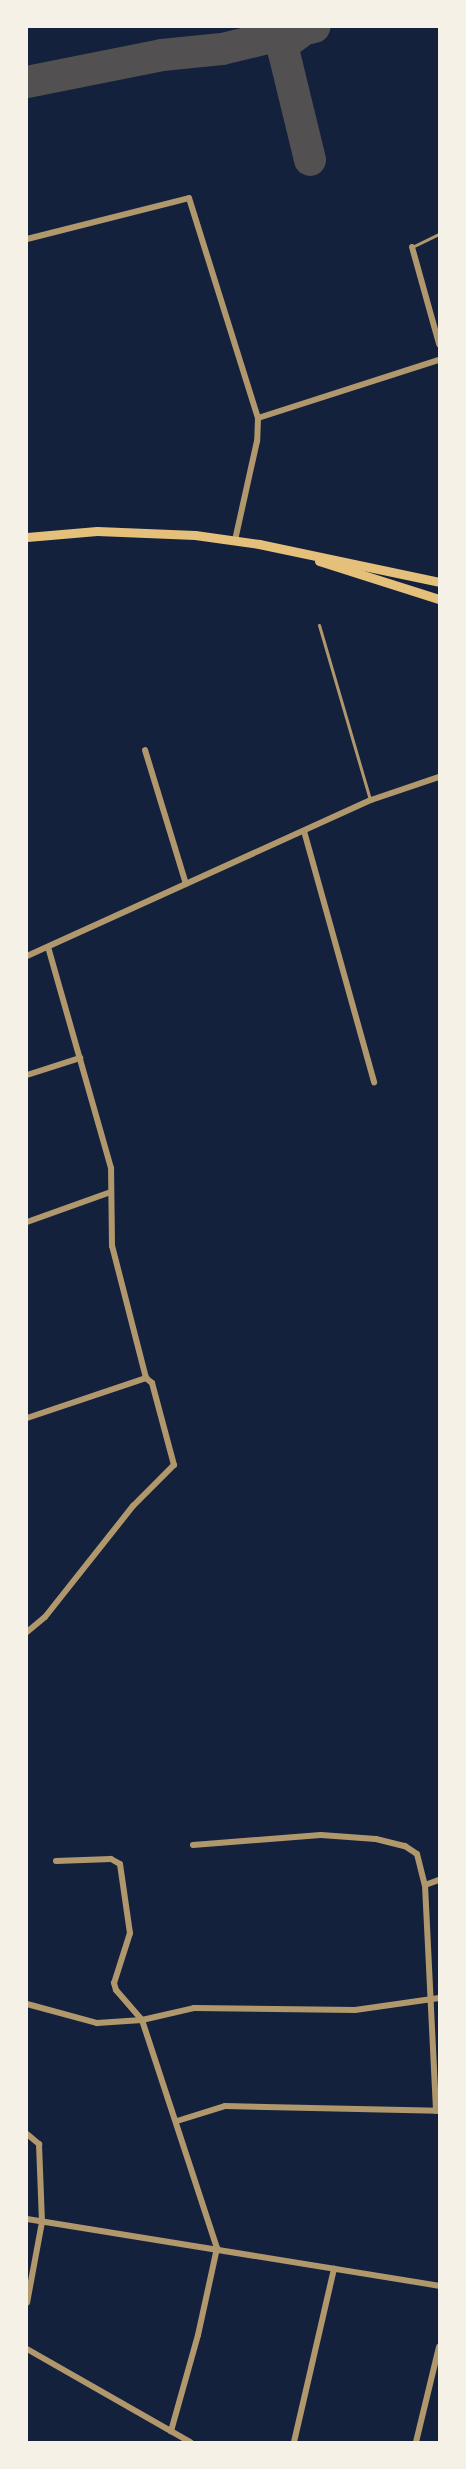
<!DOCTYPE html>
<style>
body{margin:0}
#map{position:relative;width:466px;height:2469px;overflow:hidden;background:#14213d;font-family:Quicksand,sans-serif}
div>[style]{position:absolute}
.taxiway>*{height:32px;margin:-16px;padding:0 16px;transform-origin:16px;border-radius:16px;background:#525050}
.service>*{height:3px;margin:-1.5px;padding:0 1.5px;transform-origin:1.5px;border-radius:1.5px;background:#b1986c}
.minor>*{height:6px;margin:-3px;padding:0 3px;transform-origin:3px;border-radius:3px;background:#b1986c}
.secondary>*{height:9px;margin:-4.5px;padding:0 4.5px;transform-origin:4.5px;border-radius:4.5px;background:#e5c07b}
span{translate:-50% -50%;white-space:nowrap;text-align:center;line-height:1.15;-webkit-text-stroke:6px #f6f1e7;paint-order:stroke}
.frame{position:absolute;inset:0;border:28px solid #f6f1e7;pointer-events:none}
</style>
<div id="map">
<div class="taxiway">
<div style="left:298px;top:34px;width:16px;rotate:145deg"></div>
<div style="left:285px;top:43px;width:10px;rotate:96deg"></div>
<div style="left:284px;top:53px;width:110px;rotate:76.3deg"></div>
<div style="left:27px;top:82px;width:138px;rotate:-11.3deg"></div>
<div style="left:162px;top:55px;width:60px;rotate:-5.7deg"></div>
<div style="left:222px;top:49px;width:95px;rotate:-13.4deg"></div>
</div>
<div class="service">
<div style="left:412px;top:247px;width:30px;rotate:-26deg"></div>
<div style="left:319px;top:625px;width:181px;rotate:73.7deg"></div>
</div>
<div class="minor">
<div style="left:27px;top:239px;width:167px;rotate:-14.2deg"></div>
<div style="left:189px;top:198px;width:231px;rotate:72.6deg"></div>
<div style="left:258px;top:418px;width:23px;rotate:92deg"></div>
<div style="left:257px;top:441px;width:101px;rotate:102.5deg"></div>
<div style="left:412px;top:247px;width:101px;rotate:74.4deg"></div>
<div style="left:258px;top:418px;width:190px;rotate:-17.8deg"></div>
<div style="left:145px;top:750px;width:140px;rotate:73deg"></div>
<div style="left:304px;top:831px;width:261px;rotate:74.4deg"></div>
<div style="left:27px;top:956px;width:378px;rotate:-24.4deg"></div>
<div style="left:371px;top:800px;width:72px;rotate:-18.7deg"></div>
<div style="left:27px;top:1075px;width:56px;rotate:-17.8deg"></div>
<div style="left:27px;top:1222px;width:89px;rotate:-19.7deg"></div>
<div style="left:27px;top:1418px;width:126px;rotate:-18.6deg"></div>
<div style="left:27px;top:1632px;width:23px;rotate:-40deg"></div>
<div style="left:45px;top:1617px;width:142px;rotate:-51.6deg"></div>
<div style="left:133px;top:1506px;width:58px;rotate:-45deg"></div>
<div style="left:174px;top:1465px;width:85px;rotate:-105deg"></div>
<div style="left:152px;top:1383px;width:8px;rotate:-140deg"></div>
<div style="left:146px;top:1378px;width:136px;rotate:-104.4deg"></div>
<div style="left:112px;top:1246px;width:78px;rotate:-90.7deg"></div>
<div style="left:111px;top:1168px;width:230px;rotate:-105.9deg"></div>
<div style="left:193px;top:1845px;width:128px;rotate:-4.5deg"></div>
<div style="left:321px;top:1835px;width:55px;rotate:4.2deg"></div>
<div style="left:376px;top:1839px;width:30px;rotate:14deg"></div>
<div style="left:405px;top:1846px;width:14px;rotate:34deg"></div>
<div style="left:417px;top:1854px;width:32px;rotate:76deg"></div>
<div style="left:425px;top:1885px;width:226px;rotate:87.2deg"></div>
<div style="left:56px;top:1861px;width:55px;rotate:-2.1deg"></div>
<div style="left:111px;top:1859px;width:10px;rotate:29deg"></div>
<div style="left:120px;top:1864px;width:70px;rotate:81.8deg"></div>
<div style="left:130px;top:1933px;width:52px;rotate:107.7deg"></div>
<div style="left:114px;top:1983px;width:7px;rotate:74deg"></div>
<div style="left:116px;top:1990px;width:40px;rotate:49deg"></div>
<div style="left:142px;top:2020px;width:240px;rotate:71.8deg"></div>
<div style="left:217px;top:2248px;width:89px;rotate:102.3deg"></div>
<div style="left:198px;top:2335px;width:100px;rotate:105.7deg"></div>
<div style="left:425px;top:1885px;width:15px;rotate:-20deg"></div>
<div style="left:27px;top:2004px;width:73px;rotate:15.2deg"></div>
<div style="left:97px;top:2023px;width:45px;rotate:-3.8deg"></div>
<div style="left:142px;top:2020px;width:53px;rotate:-13deg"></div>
<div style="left:194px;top:2008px;width:161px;rotate:0.7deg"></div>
<div style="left:355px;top:2010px;width:85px;rotate:-8.1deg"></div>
<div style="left:177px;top:2121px;width:50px;rotate:-17.4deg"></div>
<div style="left:225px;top:2106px;width:213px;rotate:1.3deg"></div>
<div style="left:27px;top:2134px;width:16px;rotate:40deg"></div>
<div style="left:39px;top:2144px;width:78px;rotate:87.8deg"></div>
<div style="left:42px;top:2222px;width:82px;rotate:100.5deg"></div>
<div style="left:27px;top:2219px;width:417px;rotate:9.2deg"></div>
<div style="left:27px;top:2349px;width:188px;rotate:29.7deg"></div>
<div style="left:294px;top:2442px;width:178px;rotate:-77deg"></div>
<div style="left:416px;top:2442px;width:98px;rotate:-76.4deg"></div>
</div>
<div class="secondary">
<div style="left:27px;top:537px;width:70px;rotate:-4.9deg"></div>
<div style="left:97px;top:531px;width:98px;rotate:2.3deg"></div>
<div style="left:195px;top:535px;width:65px;rotate:8deg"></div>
<div style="left:259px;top:544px;width:184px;rotate:11.9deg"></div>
<div style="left:319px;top:561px;width:126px;rotate:17.6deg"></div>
</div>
<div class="frame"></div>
</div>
